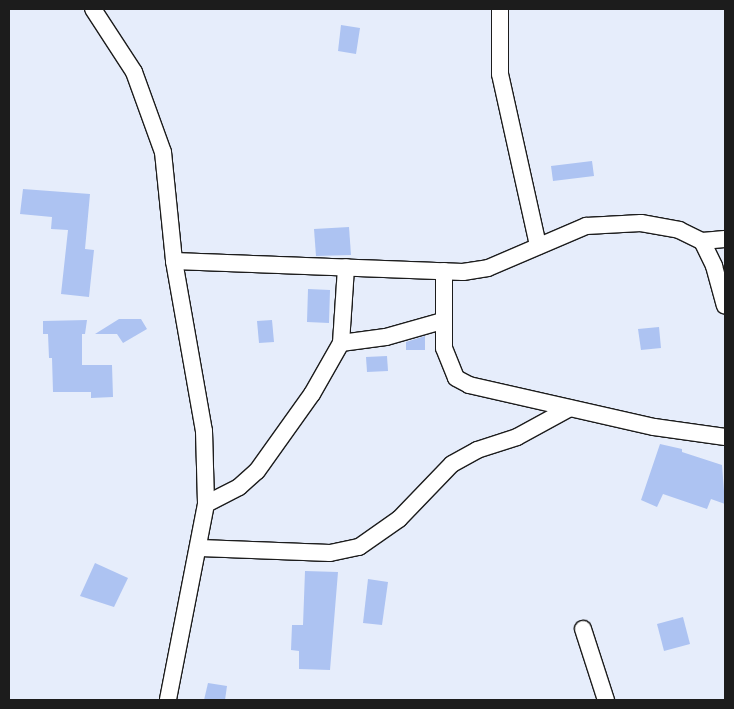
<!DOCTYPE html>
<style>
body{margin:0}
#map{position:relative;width:734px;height:709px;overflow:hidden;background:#e6edfb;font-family:Kalam,sans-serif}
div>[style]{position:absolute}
.building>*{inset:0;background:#adc3f2}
.roads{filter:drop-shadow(1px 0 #1c1c1c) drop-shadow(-1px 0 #1c1c1c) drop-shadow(0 1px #1c1c1c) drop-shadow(0 -1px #1c1c1c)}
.minor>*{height:16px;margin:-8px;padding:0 8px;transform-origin:8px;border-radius:8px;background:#fff}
span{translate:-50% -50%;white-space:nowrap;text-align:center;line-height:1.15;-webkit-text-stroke:4.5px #fff;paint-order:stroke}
.frame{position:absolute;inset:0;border:10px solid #1c1c1c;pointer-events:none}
</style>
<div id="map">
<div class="building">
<div style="clip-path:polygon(341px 25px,360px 28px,356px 54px,338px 51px)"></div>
<div style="clip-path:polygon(592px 161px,594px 176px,553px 181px,551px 166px)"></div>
<div style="clip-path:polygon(23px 189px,90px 194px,85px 249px,94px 250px,89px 297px,61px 294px,68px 230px,51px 229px,52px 217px,20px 214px)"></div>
<div style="clip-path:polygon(349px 227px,351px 255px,316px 256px,314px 229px)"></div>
<div style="clip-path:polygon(308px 289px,330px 290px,329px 323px,307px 322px)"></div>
<div style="clip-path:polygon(119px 319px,141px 319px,147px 329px,123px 343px,117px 334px,95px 334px)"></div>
<div style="clip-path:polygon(87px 320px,85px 334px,82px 334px,82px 365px,112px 365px,113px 397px,91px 398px,91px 392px,53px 392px,52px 358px,49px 358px,48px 334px,43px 334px,43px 321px)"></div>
<div style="clip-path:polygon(272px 320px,274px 342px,259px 343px,257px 321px)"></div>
<div style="clip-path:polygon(659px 327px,661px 348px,641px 350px,638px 329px)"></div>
<div style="clip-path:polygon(425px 336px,425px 350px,406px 350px,406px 342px)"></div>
<div style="clip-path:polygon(387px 356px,388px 371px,367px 372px,366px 357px)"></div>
<div style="clip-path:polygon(660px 444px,682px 449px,682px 452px,722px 465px,725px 504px,711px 499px,707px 509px,663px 494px,657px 507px,641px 500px)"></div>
<div style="clip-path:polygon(95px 563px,128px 578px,114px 607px,80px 596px)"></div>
<div style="clip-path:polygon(305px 571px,338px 572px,330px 670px,299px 669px,299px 651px,291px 650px,292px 625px,303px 625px)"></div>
<div style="clip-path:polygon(368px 579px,388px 582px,382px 625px,363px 623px)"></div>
<div style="clip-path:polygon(683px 617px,690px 644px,664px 651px,657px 624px)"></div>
<div style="clip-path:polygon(208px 683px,227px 686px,225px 700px,204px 700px)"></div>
</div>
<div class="roads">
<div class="minor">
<div style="left:93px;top:9px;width:75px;rotate:56.9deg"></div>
<div style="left:134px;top:72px;width:85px;rotate:70.1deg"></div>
<div style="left:163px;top:152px;width:110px;rotate:84.2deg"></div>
<div style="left:174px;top:261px;width:173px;rotate:80deg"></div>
<div style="left:204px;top:431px;width:73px;rotate:88.4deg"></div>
<div style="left:206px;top:504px;width:200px;rotate:101deg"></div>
<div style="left:500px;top:9px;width:65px;rotate:90deg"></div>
<div style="left:500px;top:74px;width:176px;rotate:77.5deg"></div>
<div style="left:702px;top:241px;width:23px;rotate:-5deg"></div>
<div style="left:174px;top:261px;width:289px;rotate:2.2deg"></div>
<div style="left:463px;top:272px;width:25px;rotate:-9deg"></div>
<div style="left:488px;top:268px;width:107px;rotate:-23.2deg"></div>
<div style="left:586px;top:226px;width:55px;rotate:-3.1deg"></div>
<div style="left:641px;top:223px;width:39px;rotate:10deg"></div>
<div style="left:679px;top:230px;width:25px;rotate:26deg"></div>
<div style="left:702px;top:241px;width:28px;rotate:64deg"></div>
<div style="left:714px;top:266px;width:41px;rotate:74.6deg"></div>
<div style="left:444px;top:271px;width:77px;rotate:90deg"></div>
<div style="left:444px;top:348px;width:32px;rotate:68deg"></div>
<div style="left:456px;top:378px;width:15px;rotate:28deg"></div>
<div style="left:469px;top:385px;width:190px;rotate:12.8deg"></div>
<div style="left:654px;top:427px;width:72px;rotate:8deg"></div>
<div style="left:341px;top:343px;width:45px;rotate:-7.6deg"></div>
<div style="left:386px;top:337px;width:58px;rotate:-15.9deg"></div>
<div style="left:206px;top:504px;width:37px;rotate:-27deg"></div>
<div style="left:239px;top:487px;width:24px;rotate:-42deg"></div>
<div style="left:257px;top:471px;width:95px;rotate:-54.5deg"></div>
<div style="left:312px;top:394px;width:59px;rotate:-60.4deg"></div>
<div style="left:341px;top:343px;width:76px;rotate:-86.2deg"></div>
<div style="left:200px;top:548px;width:130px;rotate:2.2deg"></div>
<div style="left:330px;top:553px;width:30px;rotate:-12deg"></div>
<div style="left:359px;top:547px;width:49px;rotate:-35deg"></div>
<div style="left:399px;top:519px;width:76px;rotate:-46.1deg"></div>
<div style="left:452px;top:464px;width:29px;rotate:-29deg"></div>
<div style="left:477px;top:450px;width:42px;rotate:-18deg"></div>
<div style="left:517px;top:437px;width:60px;rotate:-28.7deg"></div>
<div style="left:583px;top:629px;width:75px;rotate:72.1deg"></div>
</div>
</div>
<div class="frame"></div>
</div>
